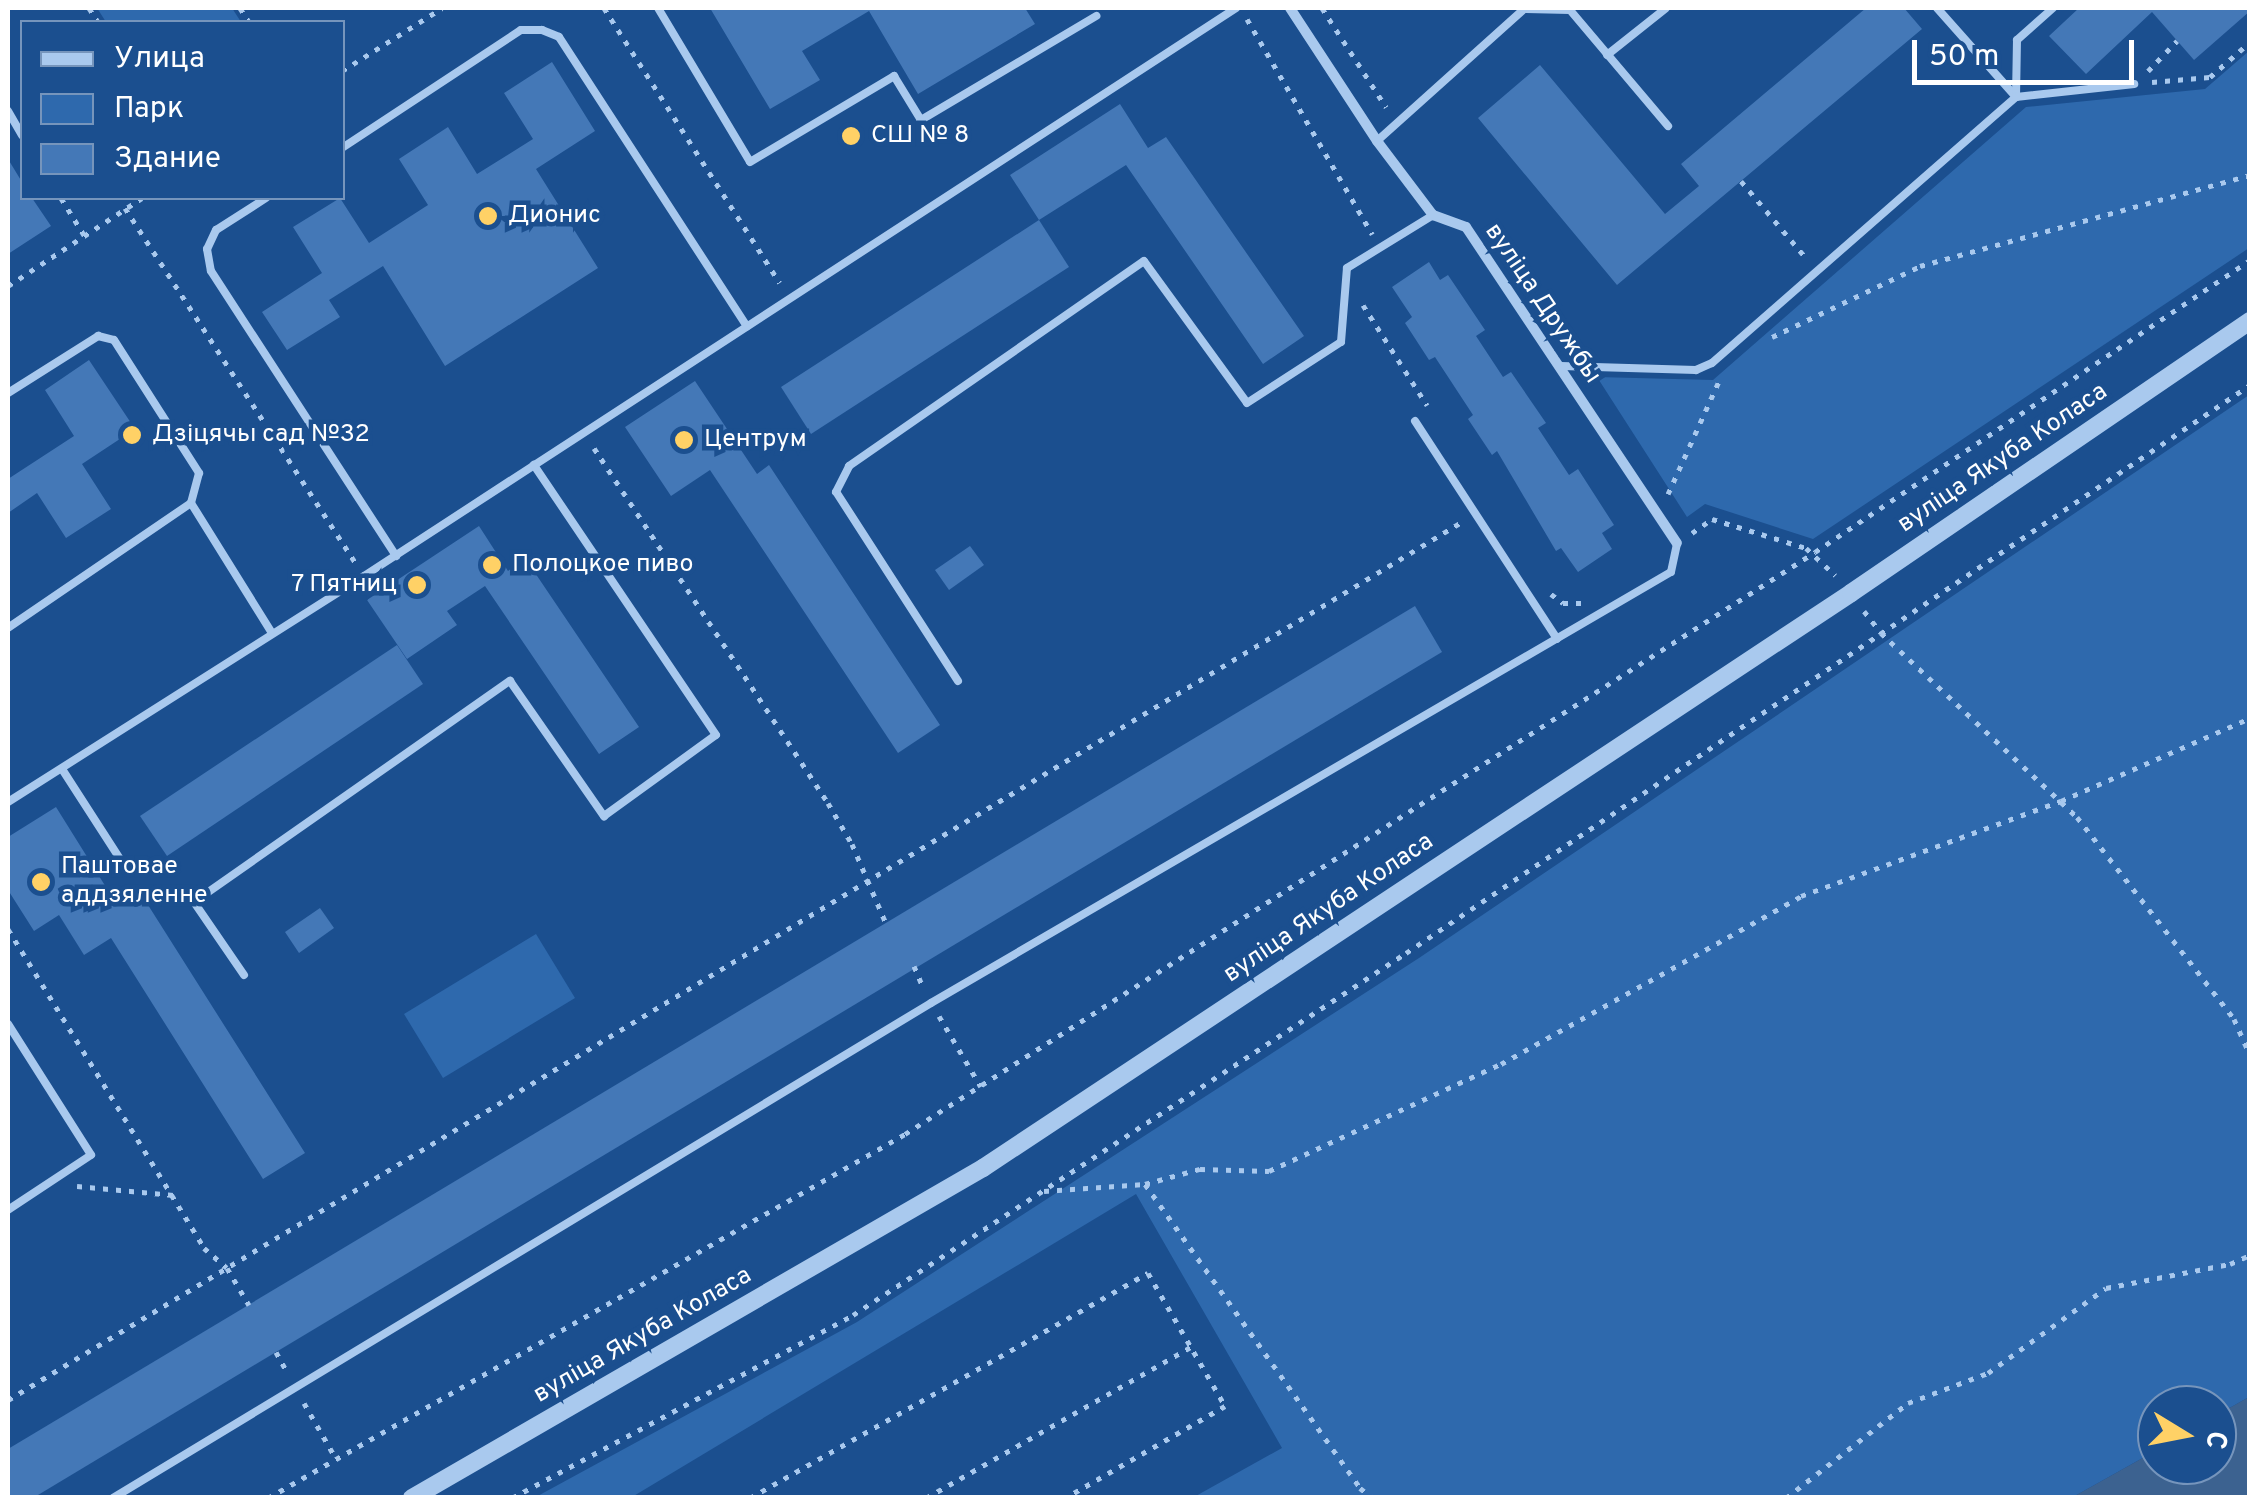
<!DOCTYPE html>
<meta charset="utf-8">
<style>
body{margin:0}
#map{position:relative;width:2257px;height:1505px;overflow:hidden;background:#1b4f8f;font-family:Overpass,sans-serif}
div>[style]{position:absolute}
.green>*{inset:0;background:#2e69ad}
.water>*{inset:0;background:#3c6290}
.building>*{inset:0;background:#4478b7}
.path>*{height:5px;margin-top:-2.5px;transform-origin:0;background:repeating-linear-gradient(90deg,#a9c9ee 0 5px,transparent 0 13px)}
.service>*{height:8px;margin:-4px;padding:0 4px;transform-origin:4px;border-radius:4px;background:#a9c9ee}
.minor>*{height:10px;margin:-5px;padding:0 5px;transform-origin:5px;border-radius:5px;background:#a9c9ee}
.tertiary>*{height:18px;margin:-9px;padding:0 9px;transform-origin:9px;border-radius:9px;background:#a9c9ee}
.dots>*{width:28px;height:28px;translate:-50% -50%;box-sizing:border-box;border:5px solid #1b4f8f;border-radius:50%}
span{translate:-50% -50%;white-space:nowrap;text-align:center;line-height:1.15;-webkit-text-stroke:9px #1b4f8f;paint-order:stroke}
.poi-label{font-size:25px;color:#fff}
.left{translate:0 -50%;text-align:left}
.right{translate:-100% -50%;text-align:right}
.street-label{font-size:25px;color:#fff}
.frame{position:absolute;inset:0;border:10px solid #fff;pointer-events:none}
.legend{position:absolute;left:20px;top:20px;width:325px;height:180px;box-sizing:border-box;background:#1b4f8f;border:2px solid #7695bc;margin:0;padding:12px 18px;list-style:none;font-size:30px;color:#fff}
.legend li{display:flex;align-items:center;gap:20px;height:50px}
.legend b{width:50px;border:2px solid #7695bc}
.north{position:absolute;left:2137px;top:1385px;width:100px;height:100px;box-sizing:border-box;background:#1b4f8f;border:2px solid #7695bc;border-radius:50%;rotate:100deg;font-size:28px;font-weight:700;line-height:40px;text-align:center;color:#fff}
.north::after{content:'';display:block;margin:auto;width:35px;height:45px;background:#ffd166;clip-path:polygon(50% 0,100% 100%,50% 72%,0 100%)}
.scale{position:absolute;left:1912px;top:40px;width:222px;height:45px;box-sizing:border-box;border:5px solid #fff;border-top:0;padding-left:12px;font-size:30px;line-height:35px;white-space:nowrap;color:#fff;-webkit-text-stroke:8px #1b4f8f;paint-order:stroke}
</style>
<div id="map">
<div class="green">
<div style="clip-path:polygon(97px 8px,232px 8px,241px 22px,106px 22px)"></div>
<div style="clip-path:polygon(2249px 51px,2249px 248px,1813px 539px,1705px 504px,1687px 517px,1597px 377px,1713px 380px,2026px 107px,2205px 89px)"></div>
<div style="clip-path:polygon(2249px 395px,2249px 1397px,2217px 1415px,2217px 1405px,2157px 1405px,2157px 1450px,2073px 1497px,1194px 1497px,1282px 1448px,1136px 1194px,632px 1497px,534px 1498px,857px 1322px,1419px 958px)"></div>
<div style="clip-path:polygon(536px 934px,575px 998px,443px 1078px,404px 1014px)"></div>
</div>
<div class="water">
<div style="clip-path:polygon(2249px 1397px,2249px 1497px,2073px 1497px,2157px 1450px,2157px 1465px,2217px 1465px,2217px 1415px)"></div>
</div>
<div class="building">
<div style="clip-path:polygon(710px 8px,1025px 8px,1035px 24px,918px 94px,869px 11px,802px 51px,820px 80px,770px 109px)"></div>
<div style="clip-path:polygon(1866px 8px,1904px 8px,1922px 29px,1617px 285px,1478px 118px,1540px 65px,1665px 214px,1699px 186px,1681px 164px)"></div>
<div style="clip-path:polygon(2079px 8px,2250px 8px,2250px 11px,2194px 60px,2152px 12px,2086px 74px,2049px 36px)"></div>
<div style="clip-path:polygon(552px 62px,595px 131px,536px 169px,598px 268px,445px 366px,383px 266px,329px 300px,340px 317px,287px 350px,262px 312px,322px 273px,293px 227px,340px 198px,369px 243px,428px 205px,399px 159px,448px 127px,477px 174px,533px 139px,504px 93px)"></div>
<div style="clip-path:polygon(1120px 104px,1148px 148px,1166px 137px,1304px 336px,1263px 364px,1126px 165px,1039px 220px,1010px 175px)"></div>
<div style="clip-path:polygon(8px 159px,22px 182px,22px 198px,32px 198px,51px 226px,8px 254px)"></div>
<div style="clip-path:polygon(1039px 220px,1069px 267px,811px 434px,781px 387px)"></div>
<div style="clip-path:polygon(1429px 262px,1440px 280px,1448px 275px,1485px 330px,1476px 336px,1503px 377px,1511px 372px,1546px 423px,1538px 428px,1569px 475px,1578px 469px,1614px 525px,1602px 533px,1612px 549px,1578px 572px,1561px 548px,1556px 551px,1497px 451px,1492px 455px,1468px 419px,1473px 415px,1435px 357px,1429px 360px,1405px 323px,1412px 317px,1392px 287px)"></div>
<div style="clip-path:polygon(89px 360px,135px 429px,82px 464px,111px 509px,66px 538px,37px 493px,8px 513px,8px 479px,74px 436px,45px 390px)"></div>
<div style="clip-path:polygon(695px 381px,757px 474px,769px 465px,940px 725px,898px 753px,710px 470px,671px 496px,625px 427px)"></div>
<div style="clip-path:polygon(479px 526px,508px 571px,525px 558px,639px 727px,599px 754px,485px 586px,447px 611px,457px 625px,407px 659px,367px 600px)"></div>
<div style="clip-path:polygon(970px 546px,984px 565px,949px 590px,935px 570px)"></div>
<div style="clip-path:polygon(1415px 606px,1442px 652px,33px 1498px,8px 1498px,8px 1449px)"></div>
<div style="clip-path:polygon(397px 645px,423px 684px,167px 856px,140px 816px)"></div>
<div style="clip-path:polygon(56px 807px,114px 900px,136px 886px,305px 1153px,263px 1179px,111px 938px,84px 955px,59px 915px,34px 931px,8px 890px,8px 837px)"></div>
<div style="clip-path:polygon(320px 908px,334px 928px,299px 953px,285px 932px)"></div>
</div>
<div class="path">
<div style="left:89px;top:8px;width:17px;rotate:57deg"></div>
<div style="left:240px;top:8px;width:17px;rotate:57deg"></div>
<div style="left:604px;top:8px;width:326px;rotate:57.4deg"></div>
<div style="left:1322px;top:8px;width:118px;rotate:57.1deg"></div>
<div style="left:1247px;top:19px;width:249px;rotate:59.8deg"></div>
<div style="left:342px;top:71px;width:118px;rotate:-32.2deg"></div>
<div style="left:2148px;top:71px;width:42px;rotate:-46deg"></div>
<div style="left:2152px;top:82px;width:58px;rotate:-4.9deg"></div>
<div style="left:2210px;top:77px;width:53px;rotate:-41.2deg"></div>
<div style="left:1741px;top:181px;width:101px;rotate:49.8deg"></div>
<div style="left:61px;top:198px;width:44px;rotate:58.1deg"></div>
<div style="left:125px;top:208px;width:422px;rotate:57deg"></div>
<div style="left:8px;top:286px;width:160px;rotate:-33.3deg"></div>
<div style="left:1363px;top:305px;width:119px;rotate:57.4deg"></div>
<div style="left:1772px;top:337px;width:164px;rotate:-25.6deg"></div>
<div style="left:1920px;top:266px;width:342px;rotate:-15.4deg"></div>
<div style="left:594px;top:448px;width:425px;rotate:56.6deg"></div>
<div style="left:828px;top:803px;width:48px;rotate:59.7deg"></div>
<div style="left:852px;top:844px;width:84px;rotate:66.8deg"></div>
<div style="left:1668px;top:494px;width:124px;rotate:-65.7deg"></div>
<div style="left:1692px;top:533px;width:24px;rotate:-35deg"></div>
<div style="left:1712px;top:519px;width:98px;rotate:17.1deg"></div>
<div style="left:1806px;top:548px;width:40px;rotate:43deg"></div>
<div style="left:1551px;top:594px;width:15px;rotate:37deg"></div>
<div style="left:1563px;top:603px;width:19px"></div>
<div style="left:1864px;top:611px;width:28px;rotate:52deg"></div>
<div style="left:1881px;top:633px;width:269px;rotate:43.2deg"></div>
<div style="left:2077px;top:817px;width:256px;rotate:52.1deg"></div>
<div style="left:2234px;top:1019px;width:39px;rotate:66deg"></div>
<div style="left:8px;top:929px;width:374px;rotate:58.4deg"></div>
<div style="left:204px;top:1248px;width:30px;rotate:41deg"></div>
<div style="left:227px;top:1268px;width:43px;rotate:59.3deg"></div>
<div style="left:914px;top:966px;width:25px;rotate:67deg"></div>
<div style="left:939px;top:1016px;width:82px;rotate:59.4deg"></div>
<div style="left:1145px;top:1184px;width:372px;rotate:54.7deg"></div>
<div style="left:1360px;top:1488px;width:16px;rotate:38deg"></div>
<div style="left:77px;top:1186px;width:97px;rotate:5.3deg"></div>
<div style="left:1044px;top:1191px;width:101px;rotate:-4deg"></div>
<div style="left:1145px;top:1184px;width:57px;rotate:-15.3deg"></div>
<div style="left:1200px;top:1169px;width:69px;rotate:1.7deg"></div>
<div style="left:1269px;top:1171px;width:255px;rotate:-24.8deg"></div>
<div style="left:1501px;top:1064px;width:344px;rotate:-29.2deg"></div>
<div style="left:1801px;top:896px;width:277px;rotate:-20.1deg"></div>
<div style="left:2061px;top:801px;width:206px;rotate:-23.7deg"></div>
<div style="left:276px;top:1352px;width:23px;rotate:61deg"></div>
<div style="left:8px;top:1400px;width:1696px;rotate:-31.13deg"></div>
<div style="left:304px;top:1403px;width:62px;rotate:60.1deg"></div>
<div style="left:268px;top:1498px;width:734px;rotate:-29.74deg"></div>
<div style="left:905px;top:1134px;width:1080px;rotate:-32.6deg"></div>
<div style="left:1815px;top:552px;width:524px;rotate:-33.87deg"></div>
<div style="left:512px;top:1498px;width:387px;rotate:-28.2deg"></div>
<div style="left:853px;top:1315px;width:661px;rotate:-33.21deg"></div>
<div style="left:1406px;top:953px;width:1017px;rotate:-33.94deg"></div>
<div style="left:750px;top:1498px;width:457px;rotate:-29.5deg"></div>
<div style="left:1148px;top:1273px;width:154px;rotate:59.9deg"></div>
<div style="left:1225px;top:1406px;width:185px;rotate:150.1deg"></div>
<div style="left:926px;top:1498px;width:305px;rotate:-29.7deg"></div>
<div style="left:1786px;top:1498px;width:155px;rotate:-37.9deg"></div>
<div style="left:1908px;top:1403px;width:85px;rotate:-20.6deg"></div>
<div style="left:1988px;top:1373px;width:145px;rotate:-35.8deg"></div>
<div style="left:2106px;top:1288px;width:126px;rotate:-11deg"></div>
<div style="left:2230px;top:1264px;width:22px;rotate:-24deg"></div>
</div>
<div class="service">
<div style="left:658px;top:8px;width:179px;rotate:59.1deg"></div>
<div style="left:750px;top:162px;width:168px;rotate:-30.8deg"></div>
<div style="left:894px;top:76px;width:52px;rotate:58.5deg"></div>
<div style="left:921px;top:120px;width:204px;rotate:-30.7deg"></div>
<div style="left:1937px;top:8px;width:119px;rotate:48.4deg"></div>
<div style="left:1526px;top:9px;width:44px;rotate:1.3deg"></div>
<div style="left:1570px;top:10px;width:152px;rotate:49.8deg"></div>
<div style="left:1607px;top:55px;width:75px;rotate:-38.5deg"></div>
<div style="left:2016px;top:97px;width:57px;rotate:-89deg"></div>
<div style="left:2017px;top:40px;width:48px;rotate:-41.6deg"></div>
<div style="left:8px;top:111px;width:28px;rotate:60deg"></div>
<div style="left:1377px;top:141px;width:199px;rotate:-41.9deg"></div>
<div style="left:342px;top:148px;width:214px;rotate:-33.4deg"></div>
<div style="left:521px;top:30px;width:21px"></div>
<div style="left:542px;top:30px;width:18px;rotate:22deg"></div>
<div style="left:559px;top:37px;width:345px;rotate:57deg"></div>
<div style="left:266px;top:198px;width:59px;rotate:147.4deg"></div>
<div style="left:216px;top:230px;width:21px;rotate:115deg"></div>
<div style="left:207px;top:249px;width:22px;rotate:80deg"></div>
<div style="left:211px;top:271px;width:340px;rotate:57deg"></div>
<div style="left:1561px;top:366px;width:135px;rotate:1.7deg"></div>
<div style="left:1696px;top:370px;width:17px;rotate:-24deg"></div>
<div style="left:1712px;top:363px;width:404px;rotate:-41.2deg"></div>
<div style="left:2016px;top:97px;width:119px;rotate:-6.3deg"></div>
<div style="left:8px;top:393px;width:107px;rotate:-32.3deg"></div>
<div style="left:98px;top:336px;width:16px;rotate:14deg"></div>
<div style="left:114px;top:340px;width:158px;rotate:57.4deg"></div>
<div style="left:199px;top:473px;width:31px;rotate:105deg"></div>
<div style="left:191px;top:503px;width:222px;rotate:145.7deg"></div>
<div style="left:1415px;top:421px;width:260px;rotate:56.9deg"></div>
<div style="left:191px;top:503px;width:153px;rotate:58.1deg"></div>
<div style="left:958px;top:681px;width:225px;rotate:-122.8deg"></div>
<div style="left:836px;top:492px;width:29px;rotate:-63deg"></div>
<div style="left:849px;top:466px;width:359px;rotate:-34.8deg"></div>
<div style="left:1144px;top:261px;width:175px;rotate:54deg"></div>
<div style="left:1247px;top:403px;width:112px;rotate:-33deg"></div>
<div style="left:1341px;top:342px;width:74px;rotate:-85.4deg"></div>
<div style="left:1347px;top:268px;width:101px;rotate:-31.6deg"></div>
<div style="left:62px;top:769px;width:107px;rotate:57.2deg"></div>
<div style="left:8px;top:802px;width:422px;rotate:-32.4deg"></div>
<div style="left:364px;top:576px;width:1041px;rotate:-33.08deg"></div>
<div style="left:244px;top:975px;width:88px;rotate:-124.4deg"></div>
<div style="left:194px;top:902px;width:386px;rotate:-35deg"></div>
<div style="left:510px;top:681px;width:165px;rotate:55.2deg"></div>
<div style="left:604px;top:816px;width:138px;rotate:-35.9deg"></div>
<div style="left:716px;top:735px;width:326px;rotate:-124deg"></div>
<div style="left:8px;top:1024px;width:155px;rotate:57.6deg"></div>
<div style="left:91px;top:1155px;width:100px;rotate:146.5deg"></div>
<div style="left:113px;top:1498px;width:956px;rotate:-31.18deg"></div>
<div style="left:931px;top:1003px;width:856px;rotate:-30.22deg"></div>
<div style="left:1671px;top:572px;width:30px;rotate:-78deg"></div>
</div>
<div class="minor">
<div style="left:1290px;top:8px;width:159px;rotate:56.8deg"></div>
<div style="left:1377px;top:141px;width:93px;rotate:52.9deg"></div>
<div style="left:1433px;top:215px;width:35px;rotate:20deg"></div>
<div style="left:1466px;top:227px;width:380px;rotate:56.3deg"></div>
</div>
<div class="tertiary">
<div style="left:412px;top:1498px;width:660px;rotate:-30.03deg"></div>
<div style="left:983px;top:1168px;width:1041px;rotate:-33.52deg"></div>
<div style="left:1851px;top:593px;width:483px;rotate:-34.3deg"></div>
</div>
<div class="dots">
<div style="left:851px;top:136px;background:#ffd166"></div>
<div style="left:488px;top:216px;background:#ffd166"></div>
<div style="left:132px;top:435px;background:#ffd166"></div>
<div style="left:684px;top:440px;background:#ffd166"></div>
<div style="left:492px;top:565px;background:#ffd166"></div>
<div style="left:417px;top:585px;background:#ffd166"></div>
<div style="left:41px;top:882px;background:#ffd166"></div>
</div>
<div class="poi-label">
<span class="left" style="left:871px;top:136px">СШ № 8</span>
<span class="left" style="left:508px;top:216px">Дионис</span>
<span class="left" style="left:152px;top:435px">Дзіцячы сад №32</span>
<span class="left" style="left:704px;top:440px">Центрум</span>
<span class="left" style="left:512px;top:565px">Полоцкое пиво</span>
<span class="right" style="left:397px;top:585px">7 Пятниц</span>
<span class="left" style="left:61px;top:882px">Паштовае<br>аддзяленне</span>
</div>
<div class="street-label">
<span style="left:1542px;top:304px;rotate:56deg">вуліца Дружбы</span>
<span style="left:2003px;top:459px;rotate:-34deg">вуліца Якуба Коласа</span>
<span style="left:1329px;top:909px;rotate:-34deg">вуліца Якуба Коласа</span>
<span style="left:643px;top:1336px;rotate:-30deg">вуліца Якуба Коласа</span>
</div>
<div class="frame"></div>
<ul class="legend">
<li><b style="height:12px;background:#a9c9ee"></b>Улица</li>
<li><b style="height:28px;background:#2e69ad"></b>Парк</li>
<li><b style="height:28px;background:#4478b7"></b>Здание</li>
</ul>
<div class="north">С</div>
<div class="scale">50 m</div>
</div>
